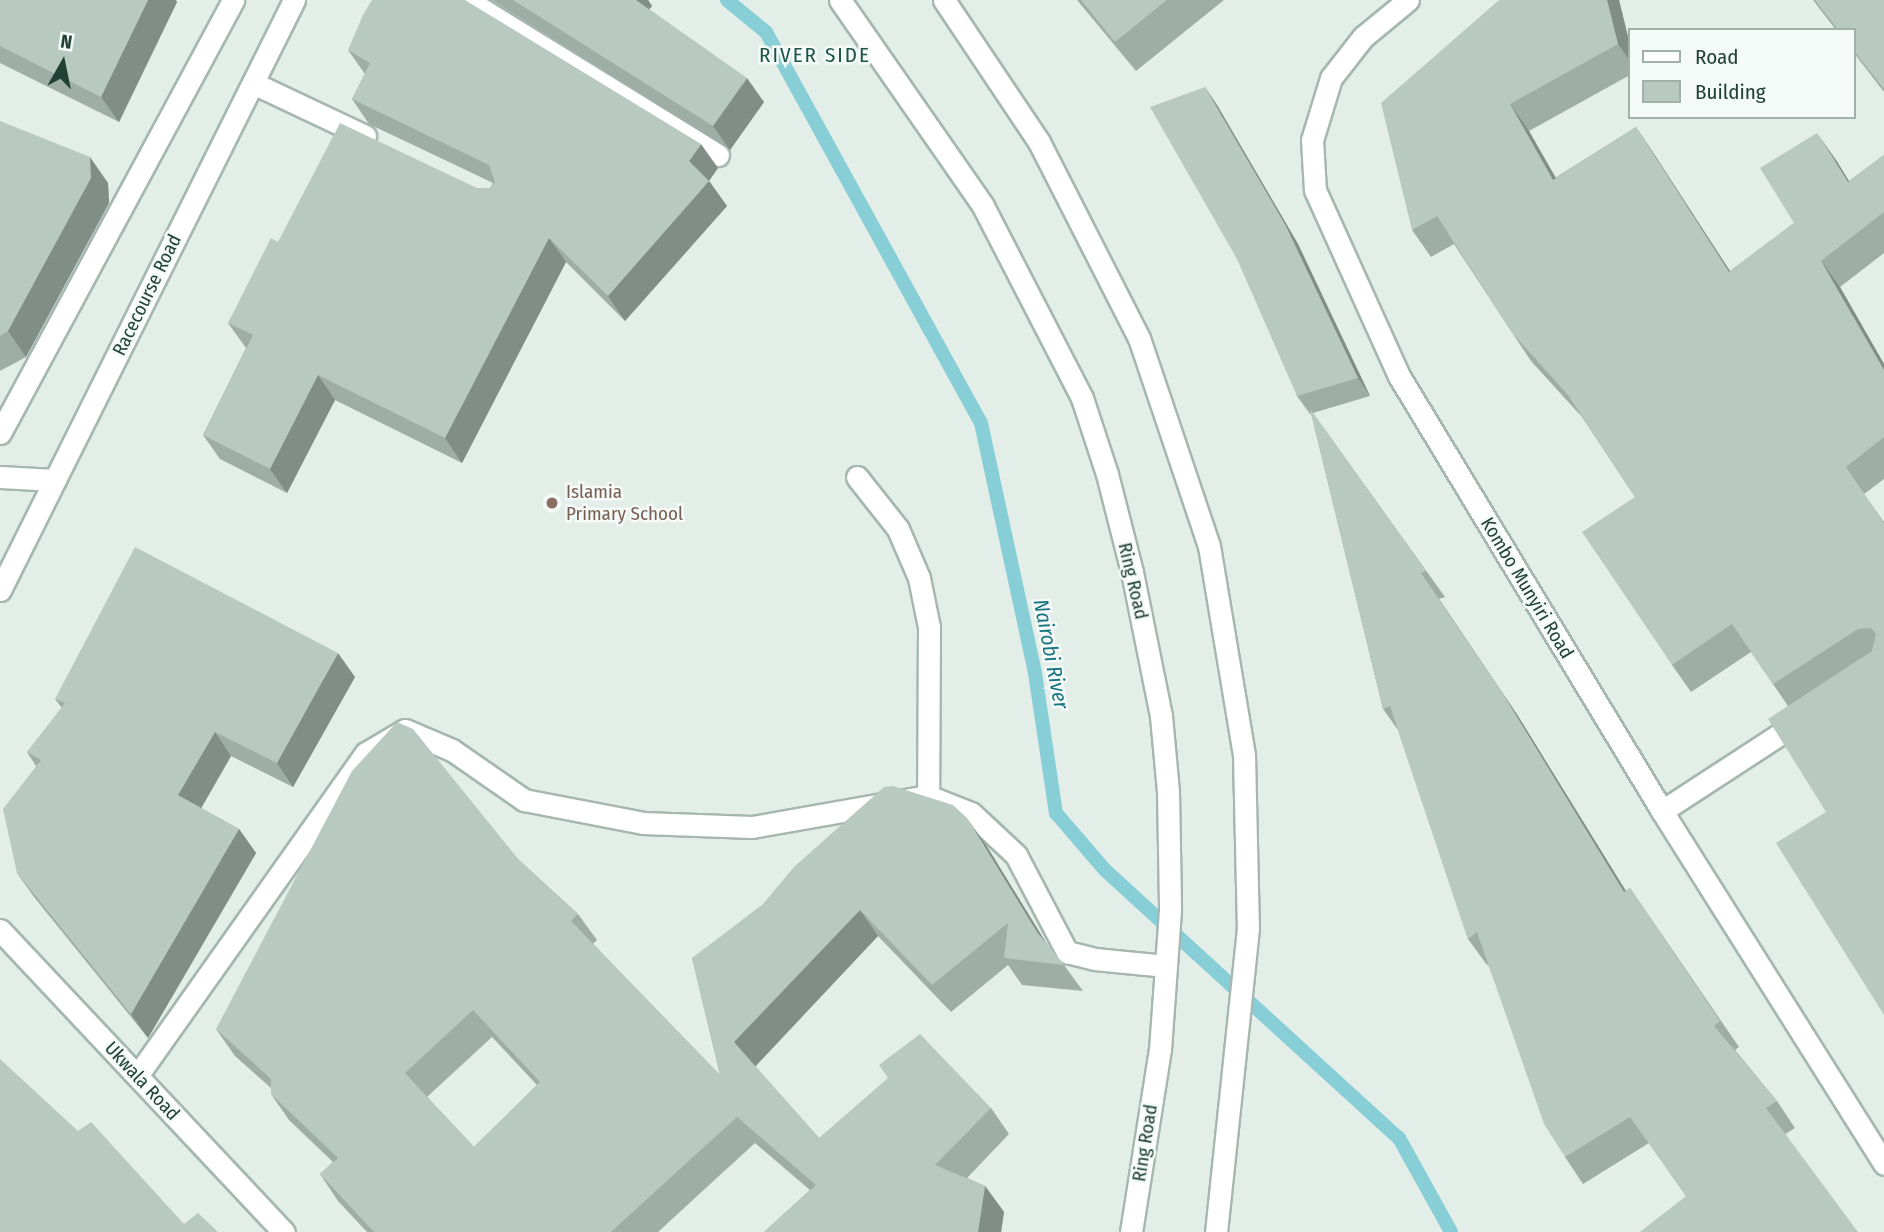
<!DOCTYPE html>
<style>
body{margin:0}
#map{position:relative;width:1884px;height:1232px;overflow:hidden;background:#e3eee9;font-family:"Fira Sans Condensed",sans-serif}
div>[style]{position:absolute}
.stream>*{height:14px;margin:-7px;padding:0 7px;transform-origin:7px;border-radius:7px;background:#88ced6}
.roads{filter:drop-shadow(2px 0 #a5b7b0) drop-shadow(-2px 0 #a5b7b0) drop-shadow(0 2px #a5b7b0) drop-shadow(0 -2px #a5b7b0)}
.service>*{height:21px;margin:-10.5px;padding:0 10.5px;transform-origin:10.5px;border-radius:10.5px;background:#fff}
.minor>*{height:21px;margin:-10.5px;padding:0 10.5px;transform-origin:10.5px;border-radius:10.5px;background:#fff}
.tertiary>*{height:21px;margin:-10.5px;padding:0 10.5px;transform-origin:10.5px;border-radius:10.5px;background:#fff}
.secondary>*{height:21px;margin:-10.5px;padding:0 10.5px;transform-origin:10.5px;border-radius:10.5px;background:#fff}
.wall>*{inset:0;background:#9eada6}
.shaded-wall>*{inset:0;background:#818d87}
.building>*{inset:0;background:#b8c9c1}
.dots>*{width:19px;height:19px;translate:-50% -50%;box-sizing:border-box;border:4px solid #f4faf7;border-radius:50%}
span{translate:-50% -50%;white-space:nowrap;text-align:center;line-height:1.15;-webkit-text-stroke:5px #f4faf7;paint-order:stroke}
.street-label{font-size:19px;color:#214137}
.education-label{font-size:19px;color:#785e54}
.left{translate:0 -50%;text-align:left}
.neighbourhood-label{font-size:21px;color:#1b5444;letter-spacing:2px}
.water-label{font-size:21px;color:#177481;font-style:italic}
.legend{position:absolute;left:1628px;top:28px;width:228px;height:91px;box-sizing:border-box;background:#f4faf7;border:2px solid #a0b0aa;margin:0;padding:9px 12px;list-style:none;font-size:21px;color:#214137}
.legend li{display:flex;align-items:center;gap:14px;height:35px}
.legend b{width:35px;border:2px solid #a0b0aa}
.north{position:absolute;left:28px;top:28px;width:70px;height:70px;-webkit-text-stroke:5px #f4faf7;paint-order:stroke;rotate:9deg;font-size:19px;font-weight:700;line-height:28px;text-align:center;color:#214137}
.north::after{content:'';display:block;margin:auto;width:24px;height:32px;background:#214137;clip-path:polygon(50% 0,100% 100%,50% 72%,0 100%)}
</style>
<div id="map">
<div class="stream">
<div style="left:727px;top:0;width:50px;rotate:39.4deg"></div>
<div style="left:766px;top:32px;width:446px;rotate:61.2deg"></div>
<div style="left:981px;top:423px;width:256px;rotate:77.8deg"></div>
<div style="left:1035px;top:673px;width:142px;rotate:81.5deg"></div>
<div style="left:1056px;top:813px;width:75px;rotate:49.3deg"></div>
<div style="left:1105px;top:870px;width:398px;rotate:42.4deg"></div>
<div style="left:1399px;top:1138px;width:107px;rotate:61deg"></div>
</div>
<div class="roads">
<div class="service">
<div style="left:467px;top:0;width:295px;rotate:31.7deg"></div>
<div style="left:253px;top:83px;width:124px;rotate:25.3deg"></div>
<div style="left:857px;top:477px;width:66px;rotate:51.7deg"></div>
<div style="left:898px;top:529px;width:53px;rotate:66.8deg"></div>
<div style="left:919px;top:578px;width:50px;rotate:78.5deg"></div>
<div style="left:929px;top:627px;width:169px;rotate:90.3deg"></div>
<div style="left:1662px;top:811px;width:168px;rotate:-33.1deg"></div>
<div style="left:137px;top:1076px;width:396px;rotate:-54.7deg"></div>
<div style="left:366px;top:753px;width:45px;rotate:-30.5deg"></div>
<div style="left:405px;top:730px;width:51px;rotate:23.1deg"></div>
<div style="left:452px;top:750px;width:88px;rotate:34.8deg"></div>
<div style="left:524px;top:800px;width:121px;rotate:10.9deg"></div>
<div style="left:643px;top:823px;width:109px;rotate:2.1deg"></div>
<div style="left:752px;top:827px;width:179px;rotate:-10deg"></div>
<div style="left:928px;top:796px;width:46px;rotate:21.6deg"></div>
<div style="left:971px;top:813px;width:62px;rotate:43deg"></div>
<div style="left:1016px;top:855px;width:110px;rotate:62.3deg"></div>
<div style="left:1067px;top:952px;width:29px;rotate:14deg"></div>
<div style="left:1095px;top:959px;width:71px;rotate:5.6deg"></div>
</div>
<div class="minor">
<div style="left:1408px;top:0;width:58px;rotate:140.6deg"></div>
<div style="left:1363px;top:37px;width:52px;rotate:128deg"></div>
<div style="left:1331px;top:78px;width:65px;rotate:107deg"></div>
<div style="left:1312px;top:140px;width:50px;rotate:86.6deg"></div>
<div style="left:1315px;top:190px;width:204px;rotate:65.7deg"></div>
<div style="left:1399px;top:376px;width:508px;rotate:58.84deg"></div>
<div style="left:1662px;top:811px;width:417px;rotate:57.8deg"></div>
<div style="left:0;top:930px;width:415px;rotate:46.8deg"></div>
</div>
<div class="tertiary">
<div style="left:0;top:477px;width:55px;rotate:3.1deg"></div>
</div>
<div class="secondary">
<div style="left:840px;top:0;width:251px;rotate:55.2deg"></div>
<div style="left:983px;top:206px;width:216px;rotate:62.7deg"></div>
<div style="left:1082px;top:398px;width:80px;rotate:71.8deg"></div>
<div style="left:1107px;top:474px;width:101px;rotate:75.7deg"></div>
<div style="left:1132px;top:572px;width:147px;rotate:78.6deg"></div>
<div style="left:1161px;top:716px;width:75px;rotate:84.7deg"></div>
<div style="left:1168px;top:791px;width:119px;rotate:89deg"></div>
<div style="left:1170px;top:910px;width:139px;rotate:94.1deg"></div>
<div style="left:1160px;top:1049px;width:185px;rotate:99deg"></div>
<div style="left:944px;top:0;width:171px;rotate:56.2deg"></div>
<div style="left:1039px;top:142px;width:220px;rotate:63deg"></div>
<div style="left:1139px;top:338px;width:219px;rotate:71.4deg"></div>
<div style="left:1209px;top:546px;width:212px;rotate:80.5deg"></div>
<div style="left:1244px;top:755px;width:173px;rotate:88.7deg"></div>
<div style="left:1248px;top:928px;width:306px;rotate:96deg"></div>
<div style="left:0;top:433px;width:492px;rotate:-61.7deg"></div>
<div style="left:0;top:590px;width:659px;rotate:-63.51deg"></div>
</div>
</div>
<div class="wall">
<div style="clip-path:polygon(0 0,177px 2px,119px 122px,0 63px)"></div>
<div style="clip-path:polygon(492px 0,648px 0,652px 6px,649px 9px,764px 102px,730px 150px)"></div>
<div style="clip-path:polygon(1077px 0,1224px 0,1136px 71px)"></div>
<div style="clip-path:polygon(1499px 0,1619px 0,1630px 45px,1630px 75px,1529px 131px,1555px 178px,1636px 127px,1654px 154px,1730px 271px,1794px 223px,1836px 160px,1849px 181px,1884px 155px,1884px 253px,1840px 287px,1884px 364px,1884px 479px,1864px 494px,1884px 522px,1884px 1015px,1826px 812px,1788px 706px,1751px 652px,1691px 692px,1672px 665px,1635px 497px,1582px 417px,1531px 361px,1513px 334px,1454px 244px,1431px 257px,1412px 230px)"></div>
<div style="clip-path:polygon(1813px 0,1884px 0,1884px 92px,1854px 53px,1854px 30px,1836px 30px)"></div>
<div style="clip-path:polygon(348px 50px,718px 168px,709px 181px,727px 206px,625px 321px,566px 262px,462px 463px,335px 400px,287px 493px,220px 459px,203px 435px,246px 348px,228px 323px,278px 242px,477px 188px,490px 188px,493px 183px,369px 124px,352px 99px,365px 74px)"></div>
<div style="clip-path:polygon(1217px 105px,1298px 244px,1370px 396px,1313px 413px,1445px 597px,1439px 599px,1518px 716px,1626px 891px,1630px 888px,1739px 1047px,1735px 1050px,1777px 1101px,1795px 1128px,1686px 1196px,1649px 1143px,1583px 1184px,1565px 1157px,1488px 964px,1487px 965px,1468px 939px,1398px 730px,1383px 709px,1311px 413px,1310px 414px,1297px 396px)"></div>
<div style="clip-path:polygon(0 121px,108px 183px,109px 203px,26px 357px,0 371px)"></div>
<div style="clip-path:polygon(355px 677px,293px 787px,231px 756px,201px 808px,239px 829px,256px 853px,148px 1038px,34px 897px,17px 873px,36px 766px,27px 752px,62px 708px,55px 699px)"></div>
<div style="clip-path:polygon(evenodd,986px 845px,1046px 943px,1064px 965px,1083px 991px,1022px 985px,1008px 965px,951px 1012px,878px 936px,755px 1066px,819px 1138px,991px 1108px,1009px 1134px,967px 1178px,985px 1186px,1004px 1212px,1001px 1232px,764px 1232px,810px 1190px,755px 1143px,658px 1232px,367px 1232px,338px 1201px,320px 1174px,333px 1162px,289px 1120px,271px 1094px,271px 1088px,235px 1056px,216px 1029px,519px 860px,578px 914px,597px 940px,593px 944px,720px 1075px,692px 958px,986px 845px,492px 1037px,537px 1085px,474px 1147px,427px 1097px,492px 1037px)"></div>
</div>
<div class="shaded-wall">
<div style="clip-path:polygon(148px 0,176px 0,177px 2px,119px 122px,101px 97px)"></div>
<div style="clip-path:polygon(630px 0,648px 0,652px 6px,643px 17px)"></div>
<div style="clip-path:polygon(1607px 0,1619px 0,1630px 45px,1630px 61px,1618px 44px)"></div>
<div style="clip-path:polygon(747px 78px,764px 102px,730px 150px,713px 126px)"></div>
<div style="clip-path:polygon(1205px 87px,1217px 105px,1298px 244px,1370px 396px,1358px 378px)"></div>
<div style="clip-path:polygon(1510px 104px,1529px 131px,1572px 206px,1553px 180px)"></div>
<div style="clip-path:polygon(1636px 127px,1654px 154px,1748px 299px,1729px 272px)"></div>
<div style="clip-path:polygon(1817px 133px,1836px 160px,1866px 209px,1848px 182px)"></div>
<div style="clip-path:polygon(701px 144px,718px 168px,706px 185px,689px 161px)"></div>
<div style="clip-path:polygon(90px 157px,108px 183px,109px 203px,26px 357px,8px 331px)"></div>
<div style="clip-path:polygon(709px 181px,727px 206px,625px 321px,608px 296px)"></div>
<div style="clip-path:polygon(549px 238px,566px 262px,462px 463px,445px 438px)"></div>
<div style="clip-path:polygon(1821px 261px,1840px 287px,1884px 364px,1884px 370px)"></div>
<div style="clip-path:polygon(318px 375px,335px 400px,287px 493px,270px 469px)"></div>
<div style="clip-path:polygon(1439px 599px,1518px 716px,1643px 919px,1624px 892px)"></div>
<div style="clip-path:polygon(338px 653px,355px 677px,293px 787px,277px 763px)"></div>
<div style="clip-path:polygon(215px 732px,231px 756px,195px 819px,178px 795px)"></div>
<div style="clip-path:polygon(967px 818px,986px 845px,1056px 959px,1037px 932px)"></div>
<div style="clip-path:polygon(239px 829px,256px 853px,148px 1038px,131px 1014px)"></div>
<div style="clip-path:polygon(860px 910px,878px 936px,753px 1069px,734px 1042px)"></div>
<div style="clip-path:polygon(985px 1186px,1004px 1212px,1001px 1232px,978px 1232px)"></div>
</div>
<div class="building">
<div style="clip-path:polygon(0 0,148px 0,101px 97px,0 46px)"></div>
<div style="clip-path:polygon(372px 0,465px 0,701px 144px,689px 161px,709px 181px,608px 296px,549px 238px,445px 438px,318px 375px,270px 469px,203px 435px,253px 335px,228px 323px,271px 238px,278px 242px,340px 123px,477px 188px,490px 188px,495px 182px,489px 165px,352px 99px,370px 63px,348px 50px,363px 15px)"></div>
<div style="clip-path:polygon(513px 0,636px 0,747px 78px,713px 126px)"></div>
<div style="clip-path:polygon(1081px 0,1167px 0,1115px 42px)"></div>
<div style="clip-path:polygon(1499px 0,1607px 0,1618px 44px,1510px 104px,1553px 180px,1636px 127px,1729px 272px,1794px 223px,1760px 168px,1817px 133px,1848px 182px,1884px 155px,1884px 212px,1821px 261px,1884px 370px,1884px 437px,1846px 467px,1884px 523px,1884px 1015px,1776px 843px,1826px 812px,1768px 719px,1872px 651px,1876px 634px,1871px 628px,1858px 629px,1773px 684px,1732px 624px,1672px 665px,1582px 532px,1635px 497px,1568px 395px,1513px 334px,1437px 216px,1412px 230px,1381px 103px)"></div>
<div style="clip-path:polygon(1815px 0,1884px 0,1884px 89px,1854px 51px,1854px 30px,1838px 30px)"></div>
<div style="clip-path:polygon(1205px 87px,1286px 226px,1358px 378px,1297px 396px,1237px 259px,1150px 107px)"></div>
<div style="clip-path:polygon(0 121px,90px 157px,91px 178px,8px 331px,0 336px)"></div>
<div style="clip-path:polygon(1310px 409px,1426px 571px,1421px 573px,1500px 689px,1624px 892px,1630px 888px,1720px 1021px,1714px 1026px,1777px 1101px,1766px 1108px,1858px 1232px,1640px 1232px,1686px 1196px,1630px 1117px,1565px 1157px,1544px 1124px,1477px 932px,1468px 939px,1390px 706px,1383px 709px)"></div>
<div style="clip-path:polygon(135px 547px,338px 653px,277px 763px,215px 732px,178px 795px,239px 829px,131px 1014px,17px 873px,3px 809px,41px 760px,27px 752px,65px 703px,55px 699px)"></div>
<div style="clip-path:polygon(evenodd,397px 722px,413px 729px,519px 860px,578px 914px,571px 921px,720px 1075px,692px 958px,763px 904px,794px 867px,884px 787px,893px 786px,953px 805px,967px 818px,1037px 932px,1064px 965px,1004px 958px,1008px 923px,932px 985px,860px 910px,734px 1042px,819px 1138px,888px 1078px,879px 1065px,920px 1034px,991px 1108px,935px 1165px,985px 1186px,978px 1232px,764px 1232px,816px 1185px,737px 1117px,611px 1232px,374px 1232px,320px 1174px,338px 1158px,271px 1094px,271px 1079px,216px 1029px,352px 771px,397px 722px,473px 1010px,540px 1082px,474px 1147px,405px 1073px,473px 1010px)"></div>
<div style="clip-path:polygon(0 1059px,78px 1131px,91px 1122px,184px 1224px,198px 1213px,218px 1232px,0 1232px)"></div>
</div>
<div class="dots">
<div style="left:552px;top:503px;background:#8d6e63"></div>
</div>
<div class="street-label">
<span style="left:147px;top:295px;rotate:-64deg">Racecourse Road</span>
<span style="left:1133px;top:581px;rotate:77deg">Ring Road</span>
<span style="left:1527px;top:588px;rotate:59deg">Kombo Munyiri Road</span>
<span style="left:142px;top:1081px;rotate:47deg">Ukwala Road</span>
<span style="left:1145px;top:1143px;rotate:-81deg">Ring Road</span>
</div>
<div class="education-label">
<span class="left" style="left:566px;top:503px">Islamia<br>Primary School</span>
</div>
<div class="neighbourhood-label">
<span style="left:815px;top:55px">RIVER SIDE</span>
</div>
<div class="water-label">
<span style="left:1051px;top:654px;rotate:79deg">Nairobi River</span>
</div>
<ul class="legend">
<li><b style="height:9px;background:#fff"></b>Road</li>
<li><b style="height:19px;background:#b8c9c1"></b>Building</li>
</ul>
<div class="north">N</div>
</div>
